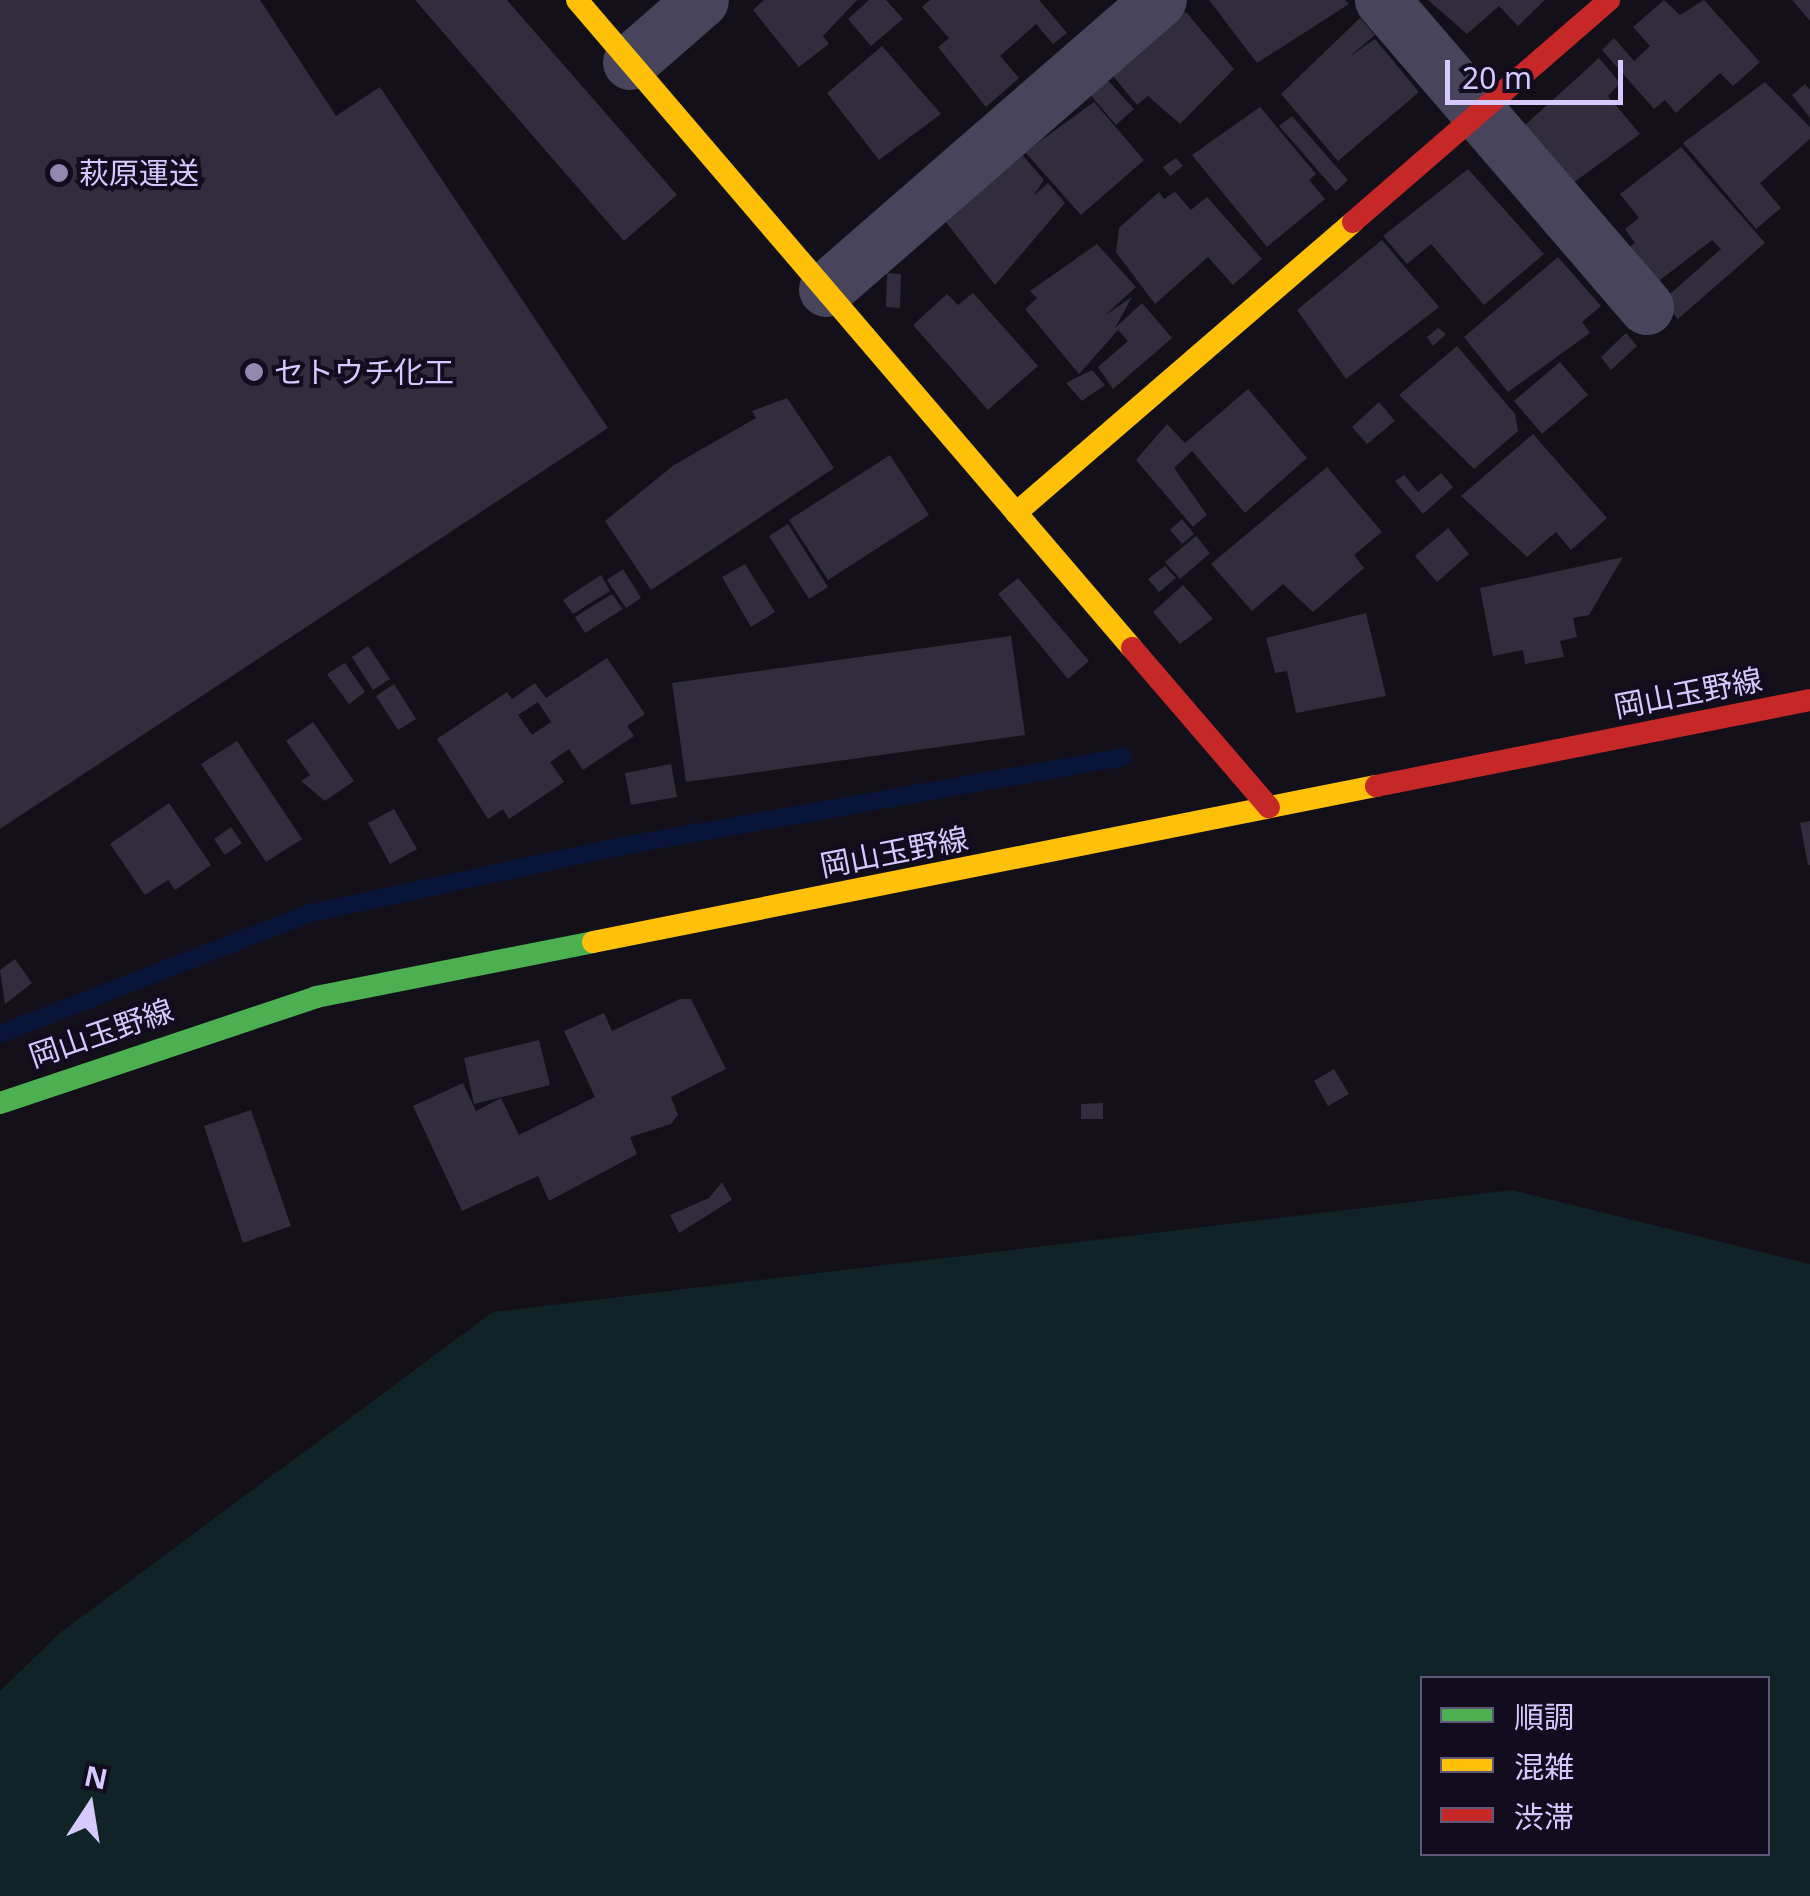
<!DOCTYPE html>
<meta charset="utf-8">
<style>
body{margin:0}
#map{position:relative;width:1810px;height:1896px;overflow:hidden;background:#13101a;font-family:"Noto Sans","Noto Sans JP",sans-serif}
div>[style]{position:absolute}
.green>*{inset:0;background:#102326}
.stream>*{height:18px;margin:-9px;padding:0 9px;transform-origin:9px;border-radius:9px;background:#091538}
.building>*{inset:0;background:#312d3d}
.street>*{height:55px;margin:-27.5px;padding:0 27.5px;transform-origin:27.5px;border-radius:27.5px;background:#48445b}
.fast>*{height:22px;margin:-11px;padding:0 11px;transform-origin:11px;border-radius:11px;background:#4caf50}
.slow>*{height:22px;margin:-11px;padding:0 11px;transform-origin:11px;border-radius:11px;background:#ffc107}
.jam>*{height:22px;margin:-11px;padding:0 11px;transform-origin:11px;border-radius:11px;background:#c62828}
.dots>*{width:28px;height:28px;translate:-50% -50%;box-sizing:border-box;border:5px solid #110c1e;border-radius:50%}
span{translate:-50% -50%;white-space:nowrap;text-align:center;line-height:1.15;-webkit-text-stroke:8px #110c1e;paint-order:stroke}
.poi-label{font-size:30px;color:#d5c9ff}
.left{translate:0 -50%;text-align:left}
.street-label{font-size:30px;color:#d5c9ff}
.legend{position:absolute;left:1420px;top:1676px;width:350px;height:180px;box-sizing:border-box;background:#110c1e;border:2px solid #5f5878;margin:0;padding:12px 18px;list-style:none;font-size:30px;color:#d5c9ff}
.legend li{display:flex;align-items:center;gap:20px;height:50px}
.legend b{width:50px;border:2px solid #5f5878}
.north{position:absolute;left:40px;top:1756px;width:100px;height:100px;-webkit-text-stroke:8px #110c1e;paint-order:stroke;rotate:12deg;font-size:28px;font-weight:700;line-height:40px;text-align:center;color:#d5c9ff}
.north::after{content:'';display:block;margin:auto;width:35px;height:45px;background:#d5c9ff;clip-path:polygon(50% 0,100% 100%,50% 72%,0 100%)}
.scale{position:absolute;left:1445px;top:60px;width:178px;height:45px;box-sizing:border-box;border:5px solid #d5c9ff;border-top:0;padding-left:12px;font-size:30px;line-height:35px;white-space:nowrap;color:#d5c9ff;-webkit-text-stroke:8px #110c1e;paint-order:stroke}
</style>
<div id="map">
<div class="green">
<div style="clip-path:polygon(evenodd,1512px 1190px,1810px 1264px,1810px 1896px,0 1896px,0 1691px,61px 1632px,493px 1312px,1512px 1190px,1422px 1678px,1768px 1678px,1768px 1854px,1422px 1854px,1422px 1678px)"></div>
</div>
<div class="stream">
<div style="left:0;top:1034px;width:330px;rotate:-21.3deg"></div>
<div style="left:307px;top:914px;width:322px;rotate:-12.2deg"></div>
<div style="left:622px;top:846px;width:509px;rotate:-10.07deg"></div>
</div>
<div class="building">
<div style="clip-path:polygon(0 0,260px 0,336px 116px,380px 87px,608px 428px,0 829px)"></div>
<div style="clip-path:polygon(415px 0,507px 0,677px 195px,624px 241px)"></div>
<div style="clip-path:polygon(764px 0,857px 0,823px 36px,829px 44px,799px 67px,753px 10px)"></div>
<div style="clip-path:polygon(869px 0,886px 0,903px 19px,871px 46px,848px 19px)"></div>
<div style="clip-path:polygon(930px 0,1039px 0,1067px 33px,1053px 44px,1036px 24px,1000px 56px,1019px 78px,986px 107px,938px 47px,949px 38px,922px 7px)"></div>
<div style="clip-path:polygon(1209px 0,1345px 0,1349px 4px,1257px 63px)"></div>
<div style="clip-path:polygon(1428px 0,1545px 0,1518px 26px,1499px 6px,1467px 34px)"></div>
<div style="clip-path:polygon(1664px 0,1680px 15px,1704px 0,1760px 62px,1733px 86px,1720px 73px,1676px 113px,1665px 100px,1654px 109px,1602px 50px,1614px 38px,1634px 61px,1650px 46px,1633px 27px)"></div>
<div style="clip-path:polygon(1792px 0,1810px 0,1810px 21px)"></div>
<div style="clip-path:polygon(1186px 12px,1234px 69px,1180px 124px,1148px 96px,1137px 105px,1113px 76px)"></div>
<div style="clip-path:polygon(1360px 18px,1375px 35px,1349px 57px,1375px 39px,1419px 92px,1338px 161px,1281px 94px)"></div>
<div style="clip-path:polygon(882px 46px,941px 114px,879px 160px,827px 93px)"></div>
<div style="clip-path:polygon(1599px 58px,1620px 83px,1608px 96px,1640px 134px,1573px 183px,1524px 126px)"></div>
<div style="clip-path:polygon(1104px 76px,1134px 109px,1116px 125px,1087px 91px)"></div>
<div style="clip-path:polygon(1765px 82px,1810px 127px,1810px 139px,1760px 183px,1781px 208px,1756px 229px,1683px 143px)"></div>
<div style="clip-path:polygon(1805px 84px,1810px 90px,1810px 118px,1792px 95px)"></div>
<div style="clip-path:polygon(1094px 102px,1144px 160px,1081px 215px,1025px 152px)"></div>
<div style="clip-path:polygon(1260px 107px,1316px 174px,1309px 180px,1325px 199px,1267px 247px,1192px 155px)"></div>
<div style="clip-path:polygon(1292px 116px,1348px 180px,1336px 191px,1279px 126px)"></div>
<div style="clip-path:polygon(1681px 147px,1765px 243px,1678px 319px,1662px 301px,1721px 249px,1712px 240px,1651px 287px,1623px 252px,1635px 243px,1625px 229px,1639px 218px,1620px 194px)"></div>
<div style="clip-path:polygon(1018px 150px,1044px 180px,1033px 196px,1048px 183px,1065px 203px,995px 285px,942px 217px)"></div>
<div style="clip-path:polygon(1176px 158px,1183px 166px,1170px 176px,1163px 167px)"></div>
<div style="clip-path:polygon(1468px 169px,1544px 254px,1484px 305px,1431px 244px,1407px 264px,1383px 236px)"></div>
<div style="clip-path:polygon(1159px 192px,1164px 199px,1175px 192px,1191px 210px,1207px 197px,1262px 259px,1233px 285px,1208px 257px,1155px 304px,1116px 252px,1119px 228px)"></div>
<div style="clip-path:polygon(1382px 240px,1439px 307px,1346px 379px,1297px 310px)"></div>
<div style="clip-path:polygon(1097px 244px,1136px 287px,1104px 316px,1132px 297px,1115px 328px,1142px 303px,1172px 338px,1113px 389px,1098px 367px,1128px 341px,1118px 330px,1079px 374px,1025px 309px,1037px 298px,1030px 291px)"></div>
<div style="clip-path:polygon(1558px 257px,1601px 306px,1582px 322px,1590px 333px,1508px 392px,1464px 337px)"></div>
<div style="clip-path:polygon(887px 273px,901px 274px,900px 308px,886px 307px)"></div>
<div style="clip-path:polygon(973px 293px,1038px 366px,988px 410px,913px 325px,947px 294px,958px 305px)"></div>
<div style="clip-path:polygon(1438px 328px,1446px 334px,1433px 346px,1427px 337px)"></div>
<div style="clip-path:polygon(1626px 333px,1637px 346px,1611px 370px,1601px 357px)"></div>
<div style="clip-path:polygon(1457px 346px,1515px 414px,1518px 431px,1474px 469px,1399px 395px)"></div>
<div style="clip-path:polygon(1560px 362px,1588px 395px,1542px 434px,1514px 401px)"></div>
<div style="clip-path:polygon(1092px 370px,1105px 385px,1082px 401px,1066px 383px)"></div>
<div style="clip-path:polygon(1248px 389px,1307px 458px,1245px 513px,1192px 451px,1174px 468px,1207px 515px,1193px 527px,1136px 460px,1167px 424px,1185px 443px)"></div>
<div style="clip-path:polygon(787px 398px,834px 468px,651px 590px,605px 521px,674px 465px,756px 418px,752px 411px)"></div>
<div style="clip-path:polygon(1379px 402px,1395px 421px,1367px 444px,1352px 427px)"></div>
<div style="clip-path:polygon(1533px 434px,1607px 518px,1571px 550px,1556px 532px,1527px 557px,1461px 496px)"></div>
<div style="clip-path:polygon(890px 455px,929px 515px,828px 580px,789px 520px)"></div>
<div style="clip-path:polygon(1327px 467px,1382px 532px,1354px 555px,1364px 568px,1313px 612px,1283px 584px,1252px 611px,1211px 564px)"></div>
<div style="clip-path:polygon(1441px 473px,1453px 487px,1423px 514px,1395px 481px,1404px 475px,1418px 492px)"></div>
<div style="clip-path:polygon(1182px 519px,1194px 534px,1182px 544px,1170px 530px)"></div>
<div style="clip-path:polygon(788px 524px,828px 587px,809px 599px,769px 536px)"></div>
<div style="clip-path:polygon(1448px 528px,1469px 554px,1437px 582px,1415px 556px)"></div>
<div style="clip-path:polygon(1196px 536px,1210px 553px,1180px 579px,1165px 562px)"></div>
<div style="clip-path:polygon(1623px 557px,1589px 615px,1573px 618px,1577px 637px,1560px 641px,1564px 657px,1525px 664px,1523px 650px,1493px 656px,1480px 588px)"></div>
<div style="clip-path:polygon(745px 564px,775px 612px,751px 627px,722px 577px)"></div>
<div style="clip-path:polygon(1165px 566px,1176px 578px,1159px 592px,1148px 579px)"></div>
<div style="clip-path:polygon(623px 569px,641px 598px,626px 608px,607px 580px)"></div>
<div style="clip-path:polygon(601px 575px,610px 591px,573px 614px,563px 600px)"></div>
<div style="clip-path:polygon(1018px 578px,1089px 661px,1068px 679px,998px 594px)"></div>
<div style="clip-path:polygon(1183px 585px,1213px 619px,1180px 644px,1153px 612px)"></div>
<div style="clip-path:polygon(612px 594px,623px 609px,585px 633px,575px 617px)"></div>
<div style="clip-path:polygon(1366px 613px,1386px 696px,1296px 713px,1287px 671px,1275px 673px,1266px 638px)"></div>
<div style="clip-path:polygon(1011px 636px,1025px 735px,686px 782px,672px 683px)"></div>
<div style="clip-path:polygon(368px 646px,390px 679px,373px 690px,352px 657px)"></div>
<div style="clip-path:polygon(evenodd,607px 658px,645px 714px,627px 726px,634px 736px,583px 770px,569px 749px,550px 762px,564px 782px,509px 819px,503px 809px,488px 819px,437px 739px,507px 692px,512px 699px,535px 683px,546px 698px,607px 658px,538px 702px,551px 722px,532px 735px,518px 715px,538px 702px)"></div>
<div style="clip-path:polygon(345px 663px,365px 692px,349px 704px,327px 674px)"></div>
<div style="clip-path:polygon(394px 684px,416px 719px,398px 730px,376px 696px)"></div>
<div style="clip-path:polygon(313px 722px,354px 781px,325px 801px,301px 781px,310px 775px,286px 741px)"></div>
<div style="clip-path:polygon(237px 741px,302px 839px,266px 862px,201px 764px)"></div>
<div style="clip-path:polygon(671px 764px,677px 797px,631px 805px,625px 773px)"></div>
<div style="clip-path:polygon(169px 803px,211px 865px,175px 890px,168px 880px,145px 895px,110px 844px)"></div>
<div style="clip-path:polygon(394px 809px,417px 849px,390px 864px,368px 823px)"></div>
<div style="clip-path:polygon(1810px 821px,1810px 865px,1808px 865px,1800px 823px)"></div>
<div style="clip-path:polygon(231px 827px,242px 843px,225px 855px,214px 839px)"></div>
<div style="clip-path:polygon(15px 959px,32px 983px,5px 1004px,0 970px)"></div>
<div style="clip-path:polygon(680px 999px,691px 999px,726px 1069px,671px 1097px,678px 1115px,671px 1124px,630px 1137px,637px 1154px,549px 1201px,538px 1176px,462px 1211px,413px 1106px,463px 1083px,476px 1111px,501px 1098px,519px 1135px,595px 1097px,564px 1031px,604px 1013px,612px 1031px)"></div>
<div style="clip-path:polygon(539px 1040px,550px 1085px,474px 1104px,464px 1058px)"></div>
<div style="clip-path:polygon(1334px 1069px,1349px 1094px,1328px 1106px,1314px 1081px)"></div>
<div style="clip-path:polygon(1103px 1103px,1103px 1119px,1081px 1119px,1081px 1104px)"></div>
<div style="clip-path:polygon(251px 1110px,291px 1226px,243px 1243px,204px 1126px)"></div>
<div style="clip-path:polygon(722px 1182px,732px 1200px,679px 1233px,670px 1215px,709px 1198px)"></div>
</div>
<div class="street">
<div style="left:1382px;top:0;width:405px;rotate:49.3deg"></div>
<div style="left:630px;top:62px;width:94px;rotate:-41.1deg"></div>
<div style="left:826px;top:289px;width:441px;rotate:-41deg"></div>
</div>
<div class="fast">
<div style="left:0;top:1103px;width:333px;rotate:-18.5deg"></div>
<div style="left:316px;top:997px;width:282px;rotate:-11.2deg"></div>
</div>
<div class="slow">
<div style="left:577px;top:0;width:853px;rotate:49.42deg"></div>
<div style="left:1016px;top:513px;width:445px;rotate:-40.8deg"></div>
<div style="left:593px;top:942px;width:798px;rotate:-11.27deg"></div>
</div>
<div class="jam">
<div style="left:1353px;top:222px;width:339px;rotate:-40.9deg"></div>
<div style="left:1132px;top:648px;width:210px;rotate:49.3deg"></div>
<div style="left:1376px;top:786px;width:442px;rotate:-11.2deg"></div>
</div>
<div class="dots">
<div style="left:59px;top:173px;background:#9188af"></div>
<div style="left:254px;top:372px;background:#9188af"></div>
</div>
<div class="poi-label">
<span class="left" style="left:79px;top:173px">萩原運送</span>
<span class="left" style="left:274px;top:372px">セトウチ化工</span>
</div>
<div class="street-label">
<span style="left:1688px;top:693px;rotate:-11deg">岡山玉野線</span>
<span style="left:894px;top:852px;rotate:-11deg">岡山玉野線</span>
<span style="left:101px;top:1033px;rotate:-19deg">岡山玉野線</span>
</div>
<ul class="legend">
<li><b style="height:12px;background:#4caf50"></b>順調</li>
<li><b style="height:12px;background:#ffc107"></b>混雑</li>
<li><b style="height:12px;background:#c62828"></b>渋滞</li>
</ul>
<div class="north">N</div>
<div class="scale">20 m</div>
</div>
